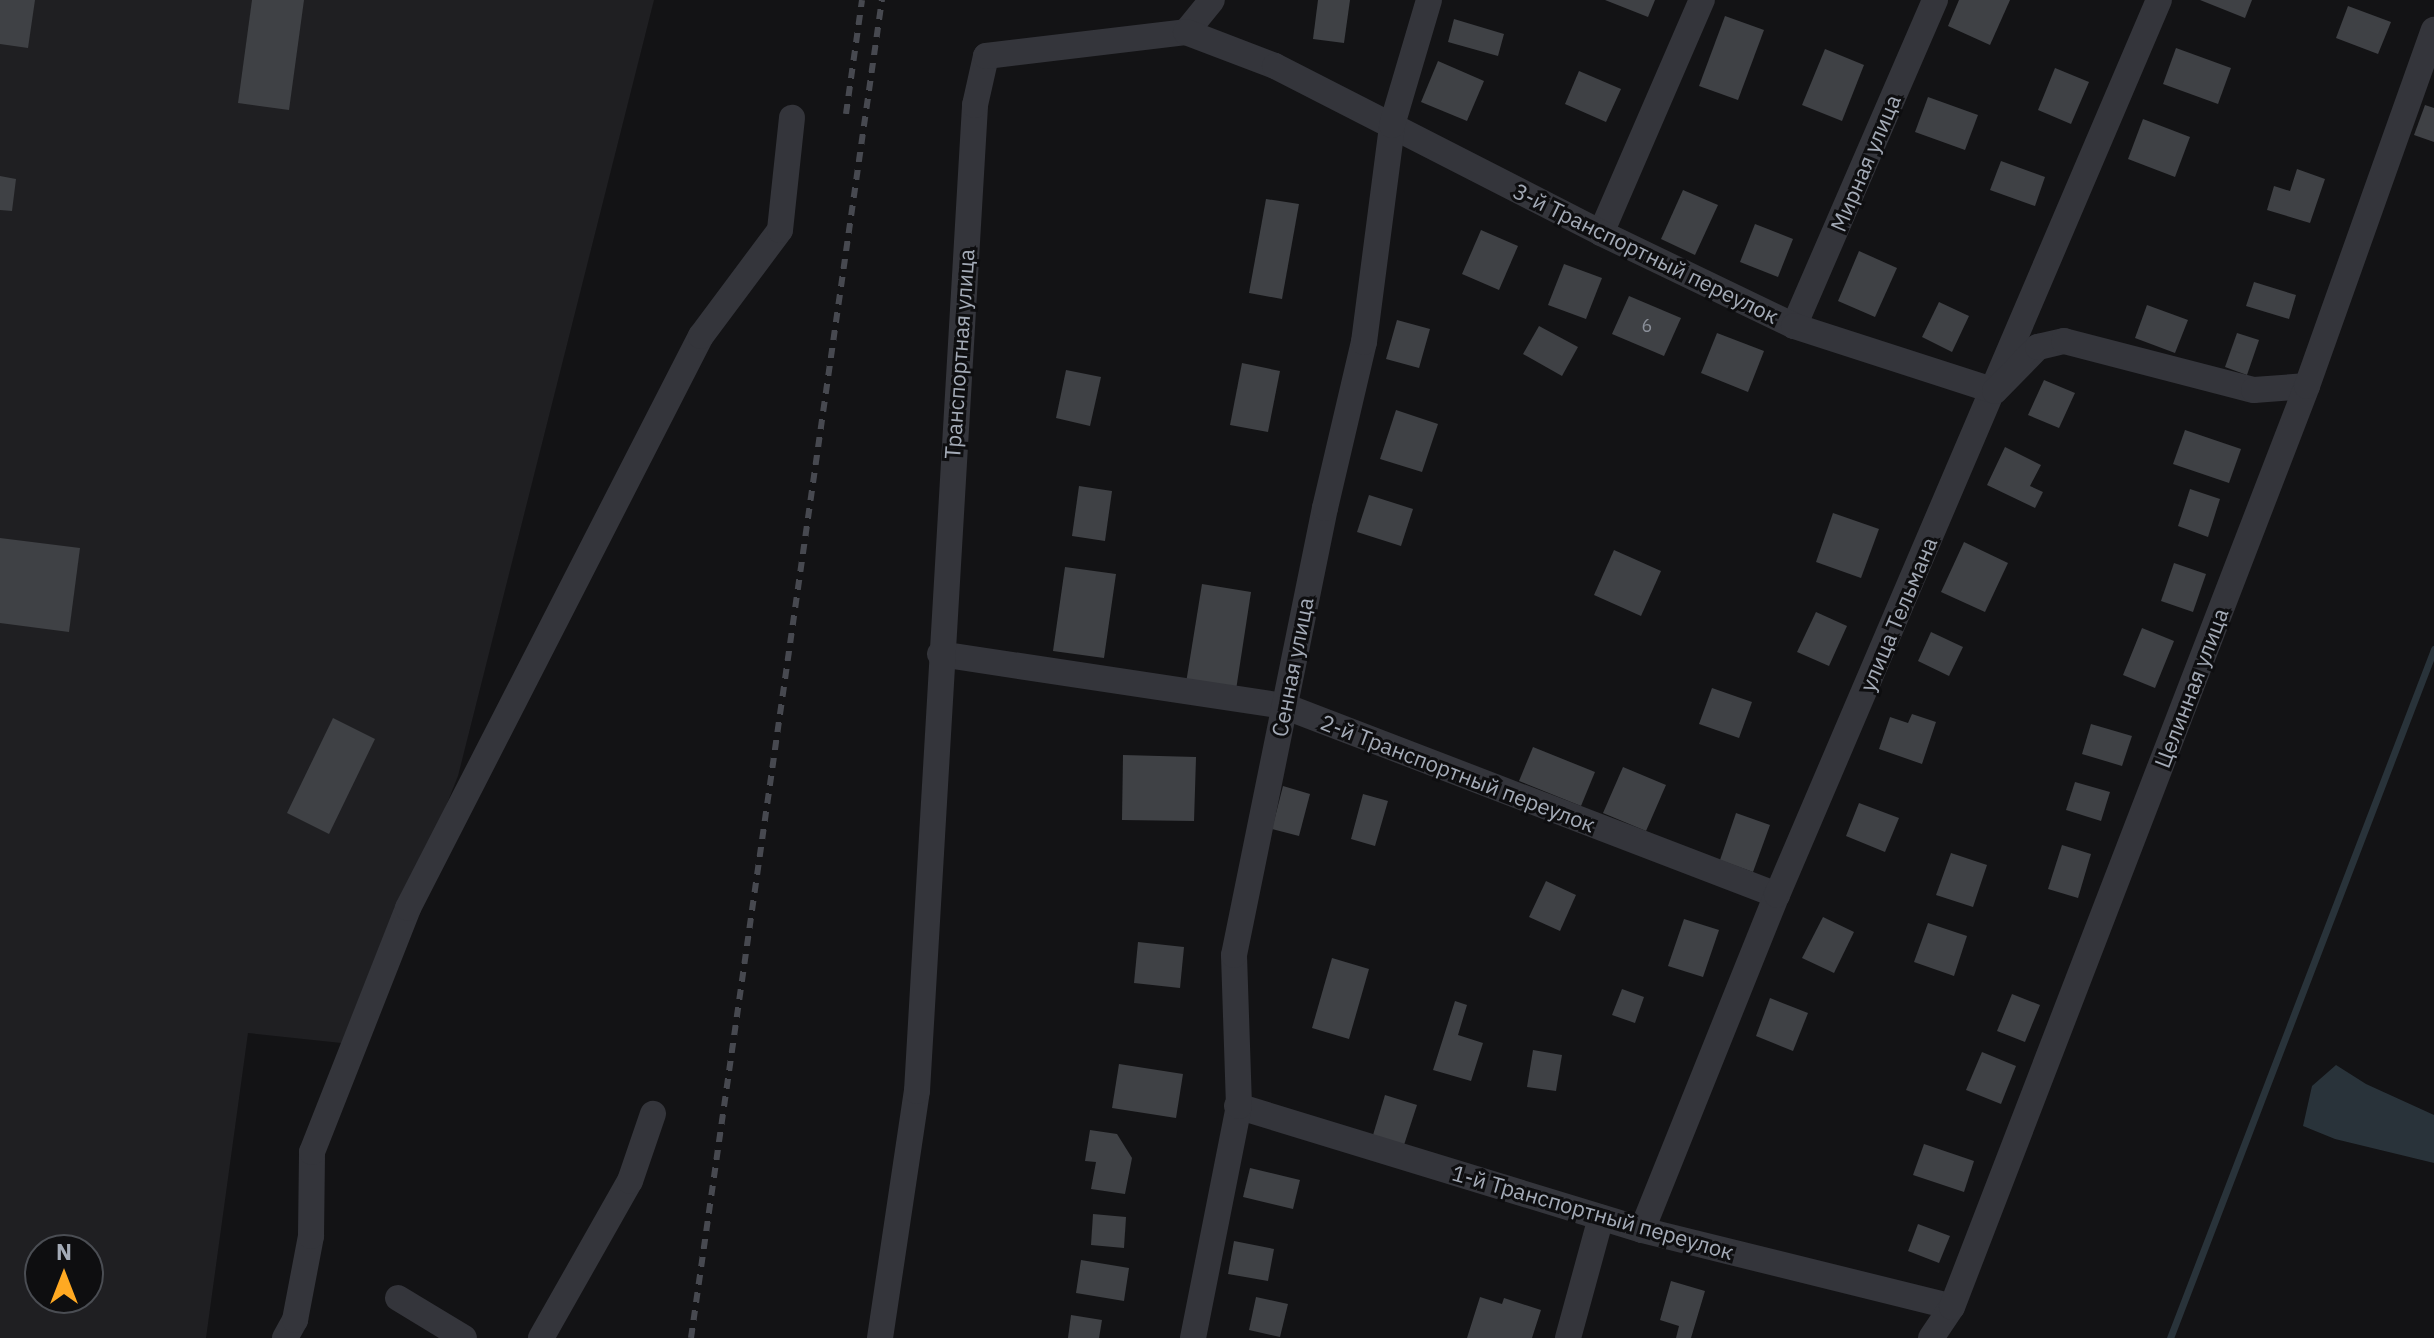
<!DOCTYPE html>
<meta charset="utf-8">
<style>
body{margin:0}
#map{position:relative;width:2434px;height:1338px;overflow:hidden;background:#131315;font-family:"IBM Plex Sans",sans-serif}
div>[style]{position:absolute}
.built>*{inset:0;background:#1f1f22}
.water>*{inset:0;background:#29333a}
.stream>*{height:7px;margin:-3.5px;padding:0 3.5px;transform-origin:3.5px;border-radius:3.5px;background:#29333a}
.building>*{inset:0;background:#3f4145}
.minor>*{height:26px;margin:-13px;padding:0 13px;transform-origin:13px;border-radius:13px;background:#34353b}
.rail>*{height:6px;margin-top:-3px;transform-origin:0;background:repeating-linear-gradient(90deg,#474950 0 10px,transparent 0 18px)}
span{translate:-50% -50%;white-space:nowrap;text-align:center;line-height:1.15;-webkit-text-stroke:6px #0e0e10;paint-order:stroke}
.number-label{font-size:18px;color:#8b909a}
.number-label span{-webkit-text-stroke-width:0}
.street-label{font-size:22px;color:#a4abb7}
.north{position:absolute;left:24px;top:1234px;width:80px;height:80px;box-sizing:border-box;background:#0e0e10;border:2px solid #4a4d53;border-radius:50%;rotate:0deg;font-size:22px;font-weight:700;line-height:32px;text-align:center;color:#a4abb7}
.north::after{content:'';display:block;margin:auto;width:28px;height:36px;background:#ffa922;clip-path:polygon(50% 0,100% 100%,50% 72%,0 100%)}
</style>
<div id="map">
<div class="built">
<div style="clip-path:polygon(evenodd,0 0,654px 0,458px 776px,351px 1044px,248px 1033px,206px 1338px,0 1338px,0 0,40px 1250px,88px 1250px,88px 1298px,40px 1298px,40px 1250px)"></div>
</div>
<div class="water">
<div style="clip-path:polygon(2336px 1065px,2366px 1084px,2434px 1115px,2434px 1163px,2335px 1139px,2303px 1126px,2312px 1086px)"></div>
</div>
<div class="stream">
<div style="left:2170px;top:1338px;width:738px;rotate:-69.03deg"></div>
</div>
<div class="building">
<div style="clip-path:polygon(0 0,35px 0,28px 48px,0 44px)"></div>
<div style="clip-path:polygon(252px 0,304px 0,289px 110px,238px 103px)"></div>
<div style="clip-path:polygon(1318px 0,1350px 0,1344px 43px,1313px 39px)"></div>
<div style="clip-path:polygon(1605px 0,1655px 0,1648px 17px)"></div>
<div style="clip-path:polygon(1959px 0,2010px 0,1990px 45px,1948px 26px)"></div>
<div style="clip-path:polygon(2200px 0,2252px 0,2245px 18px)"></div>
<div style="clip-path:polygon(2348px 6px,2391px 22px,2378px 54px,2336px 38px)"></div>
<div style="clip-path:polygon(1725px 16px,1764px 30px,1738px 100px,1699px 86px)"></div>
<div style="clip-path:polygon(1454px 19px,1504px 34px,1498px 56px,1448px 42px)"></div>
<div style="clip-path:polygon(2176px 48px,2231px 68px,2218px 104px,2163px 84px)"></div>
<div style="clip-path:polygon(1825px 49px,1864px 65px,1842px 121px,1802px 105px)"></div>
<div style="clip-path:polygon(1438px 61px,1484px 81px,1467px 121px,1421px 102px)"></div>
<div style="clip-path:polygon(2055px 68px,2089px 82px,2071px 124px,2038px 110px)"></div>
<div style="clip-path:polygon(1579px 71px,1621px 89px,1606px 122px,1565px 104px)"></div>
<div style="clip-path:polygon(1928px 97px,1978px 115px,1965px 150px,1915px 132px)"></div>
<div style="clip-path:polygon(2425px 105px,2434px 108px,2434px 142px,2414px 135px)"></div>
<div style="clip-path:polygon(2143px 119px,2190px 137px,2175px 177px,2128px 159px)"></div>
<div style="clip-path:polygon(2001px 161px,2045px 177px,2035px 206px,1990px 190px)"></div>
<div style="clip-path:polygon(2297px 169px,2325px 179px,2310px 223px,2267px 210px,2274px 186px,2290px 191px)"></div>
<div style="clip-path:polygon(0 176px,16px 179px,12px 211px,0 210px)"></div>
<div style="clip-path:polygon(1683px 190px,1718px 205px,1695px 255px,1661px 239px)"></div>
<div style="clip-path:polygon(1266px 199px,1299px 204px,1282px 299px,1249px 293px)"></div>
<div style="clip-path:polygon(1755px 224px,1793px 239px,1778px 277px,1740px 262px)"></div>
<div style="clip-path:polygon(1481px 230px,1518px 246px,1499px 290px,1462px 274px)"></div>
<div style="clip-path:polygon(1859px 251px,1897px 268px,1875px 317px,1838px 301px)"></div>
<div style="clip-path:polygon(1564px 264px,1602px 278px,1586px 319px,1548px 305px)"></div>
<div style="clip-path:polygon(2254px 282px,2296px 295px,2289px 319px,2246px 306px)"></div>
<div style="clip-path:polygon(1629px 296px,1681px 318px,1664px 356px,1612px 334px)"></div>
<div style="clip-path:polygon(1939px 302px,1969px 316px,1952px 352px,1922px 337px)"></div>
<div style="clip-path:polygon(2147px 305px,2188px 320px,2175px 353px,2135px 338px)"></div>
<div style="clip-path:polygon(1397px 320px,1430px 329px,1419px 368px,1386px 359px)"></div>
<div style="clip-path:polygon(1539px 326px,1578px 347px,1562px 376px,1523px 354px)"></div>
<div style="clip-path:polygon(1717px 333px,1764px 351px,1748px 392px,1701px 373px)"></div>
<div style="clip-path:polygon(2237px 333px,2259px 340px,2247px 375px,2225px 367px)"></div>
<div style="clip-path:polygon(1242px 363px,1280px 371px,1268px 432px,1230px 425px)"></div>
<div style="clip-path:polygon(1066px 370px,1101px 377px,1090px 426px,1056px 418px)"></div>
<div style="clip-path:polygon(2044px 380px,2075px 393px,2059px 428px,2028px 415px)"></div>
<div style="clip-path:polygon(1396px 410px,1438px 424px,1422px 472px,1380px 459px)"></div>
<div style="clip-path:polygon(2185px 430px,2241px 449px,2229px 483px,2173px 464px)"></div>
<div style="clip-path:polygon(2005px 447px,2041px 465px,2030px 486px,2043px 492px,2035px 508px,1987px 485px)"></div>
<div style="clip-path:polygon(1079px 486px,1112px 491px,1105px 541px,1072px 536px)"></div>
<div style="clip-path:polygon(2190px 489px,2220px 499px,2208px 537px,2178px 526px)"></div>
<div style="clip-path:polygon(1369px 495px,1413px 509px,1401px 546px,1357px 532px)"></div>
<div style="clip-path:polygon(1833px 513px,1879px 529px,1861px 578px,1816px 562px)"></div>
<div style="clip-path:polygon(0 538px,80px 548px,69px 632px,0 623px)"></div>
<div style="clip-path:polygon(1964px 542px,2008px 563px,1985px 612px,1941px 592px)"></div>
<div style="clip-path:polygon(1614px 550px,1661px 571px,1641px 616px,1594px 595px)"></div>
<div style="clip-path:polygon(2174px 563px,2206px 574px,2193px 612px,2161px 601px)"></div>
<div style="clip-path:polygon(1065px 567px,1116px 574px,1104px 658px,1053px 651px)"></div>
<div style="clip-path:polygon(1202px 584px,1251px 592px,1236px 690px,1186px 683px)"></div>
<div style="clip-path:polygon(1816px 612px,1847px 626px,1829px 666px,1797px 652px)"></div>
<div style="clip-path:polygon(2142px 628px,2174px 641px,2155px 688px,2123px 675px)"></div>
<div style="clip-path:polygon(1931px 632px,1963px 647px,1949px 676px,1918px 661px)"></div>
<div style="clip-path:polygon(1712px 688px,1752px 702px,1739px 738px,1699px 724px)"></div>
<div style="clip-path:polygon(1912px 714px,1936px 722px,1922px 764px,1879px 749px,1890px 717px,1908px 723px)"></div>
<div style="clip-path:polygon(333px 718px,375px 739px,329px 834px,287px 813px)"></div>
<div style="clip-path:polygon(2091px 724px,2132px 736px,2122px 766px,2082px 754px)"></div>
<div style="clip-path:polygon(1533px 747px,1595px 772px,1581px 806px,1519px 781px)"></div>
<div style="clip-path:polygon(1123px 755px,1196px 757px,1194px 821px,1122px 820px)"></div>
<div style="clip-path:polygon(1623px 767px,1666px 785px,1646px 831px,1603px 813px)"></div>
<div style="clip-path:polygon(2075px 782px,2110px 792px,2101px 821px,2066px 810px)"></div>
<div style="clip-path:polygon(1283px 786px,1310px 794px,1299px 836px,1272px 829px)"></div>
<div style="clip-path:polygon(1363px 794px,1388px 801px,1375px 846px,1351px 839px)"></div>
<div style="clip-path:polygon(1859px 803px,1899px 818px,1885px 852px,1846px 836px)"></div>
<div style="clip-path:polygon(1736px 813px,1770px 825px,1753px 872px,1720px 860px)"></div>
<div style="clip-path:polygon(2062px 845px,2091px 854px,2078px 898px,2048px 889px)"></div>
<div style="clip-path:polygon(1951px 853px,1987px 865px,1973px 907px,1936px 895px)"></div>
<div style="clip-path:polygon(1546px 881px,1576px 895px,1560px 931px,1529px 917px)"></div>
<div style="clip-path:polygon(1823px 917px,1854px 932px,1834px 973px,1802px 958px)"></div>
<div style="clip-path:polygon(1684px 919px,1719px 930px,1703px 977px,1668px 966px)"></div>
<div style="clip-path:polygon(1928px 923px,1967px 936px,1954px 976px,1914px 962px)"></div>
<div style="clip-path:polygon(1138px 942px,1184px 947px,1180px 988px,1134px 983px)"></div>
<div style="clip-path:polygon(1332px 958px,1369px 969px,1349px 1039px,1312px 1028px)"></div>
<div style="clip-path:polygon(1622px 989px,1644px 997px,1635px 1023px,1612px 1015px)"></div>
<div style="clip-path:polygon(2012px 994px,2040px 1005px,2025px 1042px,1997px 1031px)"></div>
<div style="clip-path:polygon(1770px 998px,1808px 1013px,1793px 1051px,1756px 1036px)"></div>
<div style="clip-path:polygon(1455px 1001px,1467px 1005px,1458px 1035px,1483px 1043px,1471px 1081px,1433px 1070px)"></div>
<div style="clip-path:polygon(1533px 1050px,1562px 1055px,1556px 1091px,1527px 1087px)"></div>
<div style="clip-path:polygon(1982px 1052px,2016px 1066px,2001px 1104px,1966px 1090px)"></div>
<div style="clip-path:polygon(1119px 1064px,1183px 1074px,1176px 1118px,1112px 1108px)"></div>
<div style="clip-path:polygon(1385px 1095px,1417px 1105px,1404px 1145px,1373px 1135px)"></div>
<div style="clip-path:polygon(1090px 1130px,1117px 1134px,1132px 1158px,1125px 1194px,1091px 1189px,1096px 1162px,1085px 1161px)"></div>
<div style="clip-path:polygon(1924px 1144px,1974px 1161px,1964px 1192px,1913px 1175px)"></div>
<div style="clip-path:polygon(1250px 1168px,1300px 1180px,1293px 1209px,1243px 1197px)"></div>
<div style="clip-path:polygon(1093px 1214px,1126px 1217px,1124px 1248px,1091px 1245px)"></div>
<div style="clip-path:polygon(1918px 1224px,1950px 1236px,1939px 1263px,1908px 1251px)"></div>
<div style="clip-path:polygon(1234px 1241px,1274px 1249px,1268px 1281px,1228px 1274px)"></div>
<div style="clip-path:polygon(1081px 1260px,1129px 1268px,1124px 1301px,1076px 1293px)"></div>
<div style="clip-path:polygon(1671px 1281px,1705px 1291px,1691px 1338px,1676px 1338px,1679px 1326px,1660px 1320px)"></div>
<div style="clip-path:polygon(1256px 1297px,1288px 1304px,1280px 1337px,1249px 1330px)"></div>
<div style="clip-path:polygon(1480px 1297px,1502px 1304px,1504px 1298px,1541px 1310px,1532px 1338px,1467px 1338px)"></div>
<div style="clip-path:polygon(1071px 1315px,1102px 1320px,1099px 1338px,1068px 1338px)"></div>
</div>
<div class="minor">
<div style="left:1186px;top:32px;width:41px;rotate:-50.9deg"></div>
<div style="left:1601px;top:233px;width:254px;rotate:-66.6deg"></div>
<div style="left:1794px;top:326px;width:355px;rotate:-66.6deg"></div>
<div style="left:940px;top:654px;width:348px;rotate:8.6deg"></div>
<div style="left:1284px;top:706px;width:528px;rotate:20.98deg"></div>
<div style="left:1237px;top:1106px;width:424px;rotate:17deg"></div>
<div style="left:1642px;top:1230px;width:319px;rotate:13.9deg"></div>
<div style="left:1642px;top:1230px;width:361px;rotate:-68.1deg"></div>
<div style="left:1777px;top:895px;width:973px;rotate:-66.89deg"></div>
<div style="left:398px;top:1298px;width:77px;rotate:31.2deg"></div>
<div style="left:285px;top:1338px;width:21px;rotate:-61deg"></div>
<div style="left:295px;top:1320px;width:86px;rotate:-79.2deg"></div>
<div style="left:311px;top:1236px;width:84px;rotate:-89.3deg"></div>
<div style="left:312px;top:1152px;width:262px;rotate:-68.5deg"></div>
<div style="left:408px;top:908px;width:643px;rotate:-62.88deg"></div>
<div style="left:701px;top:336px;width:132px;rotate:-53.3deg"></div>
<div style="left:780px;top:230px;width:113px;rotate:-83.9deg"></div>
<div style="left:541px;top:1338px;width:180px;rotate:-60.5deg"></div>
<div style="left:630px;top:1181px;width:71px;rotate:-71.1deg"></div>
<div style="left:880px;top:1338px;width:250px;rotate:-81.5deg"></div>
<div style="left:917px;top:1091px;width:988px;rotate:-86.63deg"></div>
<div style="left:975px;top:105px;width:50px;rotate:-77.3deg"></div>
<div style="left:986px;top:56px;width:201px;rotate:-6.8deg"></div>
<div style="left:1186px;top:32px;width:95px;rotate:20.9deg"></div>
<div style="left:1275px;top:66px;width:366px;rotate:27.1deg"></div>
<div style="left:1601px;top:233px;width:214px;rotate:25.7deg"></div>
<div style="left:1794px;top:326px;width:211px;rotate:17.9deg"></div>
<div style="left:1995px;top:391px;width:62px;rotate:-45.7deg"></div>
<div style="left:2038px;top:347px;width:27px;rotate:-13deg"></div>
<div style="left:2064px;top:341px;width:196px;rotate:14.5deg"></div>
<div style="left:2254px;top:390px;width:53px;rotate:-4.3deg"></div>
<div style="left:1193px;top:1338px;width:237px;rotate:-78.8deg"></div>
<div style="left:1239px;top:1106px;width:151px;rotate:-91.9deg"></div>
<div style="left:1234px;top:955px;width:456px;rotate:-78.5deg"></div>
<div style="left:1325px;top:508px;width:171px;rotate:-76.8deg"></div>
<div style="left:1364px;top:342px;width:219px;rotate:-82.6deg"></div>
<div style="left:1392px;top:125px;width:130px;rotate:-73.5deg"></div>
<div style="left:1568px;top:1338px;width:125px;rotate:-74.7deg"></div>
<div style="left:1931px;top:1338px;width:37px;rotate:-56deg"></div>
<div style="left:1952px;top:1307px;width:987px;rotate:-68.92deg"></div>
<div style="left:2307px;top:386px;width:378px;rotate:-70.4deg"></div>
</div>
<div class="rail">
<div style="left:846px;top:114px;width:115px;rotate:-82deg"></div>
<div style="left:691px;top:1338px;width:1352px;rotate:-81.88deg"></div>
</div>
<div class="number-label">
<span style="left:1647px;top:326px">6</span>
</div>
<div class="street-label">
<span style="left:1865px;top:163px;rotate:-67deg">Мирная улица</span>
<span style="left:1646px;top:253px;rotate:26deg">3-й Транспортный переулок</span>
<span style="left:959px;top:354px;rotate:-86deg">Транспортная улица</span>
<span style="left:1898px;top:614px;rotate:-67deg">улица Тельмана</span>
<span style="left:1292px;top:667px;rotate:-79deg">Сенная улица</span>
<span style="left:2191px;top:688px;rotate:-69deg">Целинная улица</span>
<span style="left:1458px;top:773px;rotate:21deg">2-й Транспортный переулок</span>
<span style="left:1593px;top:1212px;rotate:16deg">1-й Транспортный переулок</span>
</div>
<div class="north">N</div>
</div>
